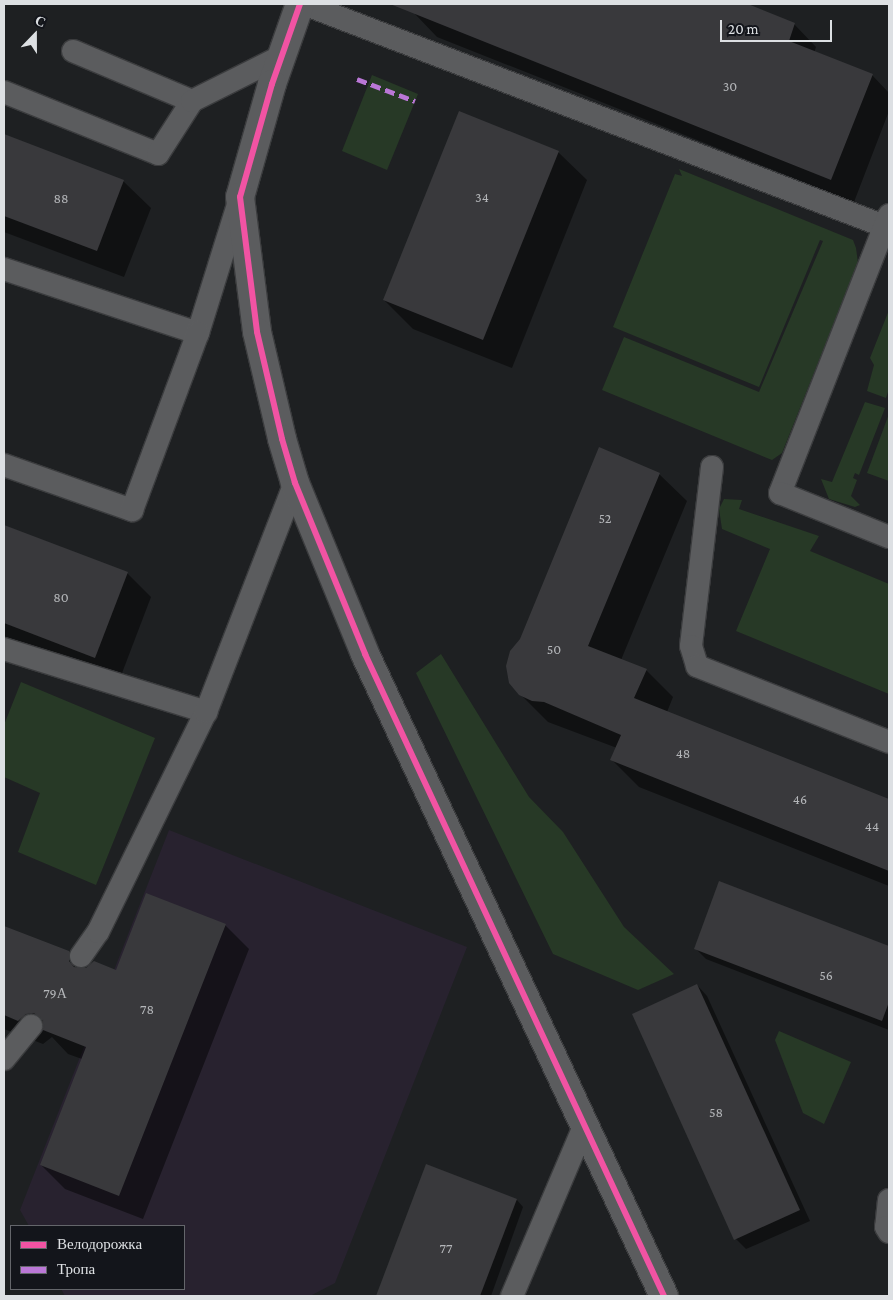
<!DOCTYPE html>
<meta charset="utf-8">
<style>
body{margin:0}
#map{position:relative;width:893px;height:1300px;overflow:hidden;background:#1e2022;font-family:"Crimson Pro",serif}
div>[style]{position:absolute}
.education>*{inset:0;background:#28222f}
.green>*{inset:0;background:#273926}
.shadow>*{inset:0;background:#0007}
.building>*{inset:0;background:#39393c}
.roads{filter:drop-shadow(1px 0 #3b3c3e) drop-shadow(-1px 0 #3b3c3e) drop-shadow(0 1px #3b3c3e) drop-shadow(0 -1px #3b3c3e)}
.lane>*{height:22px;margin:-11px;padding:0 11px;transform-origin:11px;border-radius:11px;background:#5b5c5e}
.secondary>*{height:28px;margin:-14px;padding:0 14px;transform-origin:14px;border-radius:14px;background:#5b5c5e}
.quiet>*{height:5px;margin-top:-2.5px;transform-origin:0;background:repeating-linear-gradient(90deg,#ba77d6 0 10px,transparent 0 15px)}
.cycleway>*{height:6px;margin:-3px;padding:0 3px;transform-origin:3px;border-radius:3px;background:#f153a3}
span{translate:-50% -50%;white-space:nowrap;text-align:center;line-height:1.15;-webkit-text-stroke:4px #13151b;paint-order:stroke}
.number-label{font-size:14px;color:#b4b6b9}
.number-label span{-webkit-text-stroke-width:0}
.frame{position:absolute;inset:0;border:5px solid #dde0e3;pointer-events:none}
.legend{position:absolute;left:10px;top:1225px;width:175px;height:65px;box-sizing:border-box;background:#13151b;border:1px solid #64666b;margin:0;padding:6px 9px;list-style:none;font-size:15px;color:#dde0e3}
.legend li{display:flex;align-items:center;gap:10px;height:25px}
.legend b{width:25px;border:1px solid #64666b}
.north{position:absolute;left:10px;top:10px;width:50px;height:50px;-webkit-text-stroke:4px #13151b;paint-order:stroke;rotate:22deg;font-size:14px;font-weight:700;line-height:20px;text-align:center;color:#dde0e3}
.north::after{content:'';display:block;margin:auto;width:18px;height:22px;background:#dde0e3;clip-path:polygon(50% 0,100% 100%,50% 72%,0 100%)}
.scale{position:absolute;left:720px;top:20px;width:112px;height:22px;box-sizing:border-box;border:2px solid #dde0e3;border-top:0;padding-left:6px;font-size:15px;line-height:18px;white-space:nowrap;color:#dde0e3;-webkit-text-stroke:4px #13151b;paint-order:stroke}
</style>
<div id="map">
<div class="education">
<div style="clip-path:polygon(169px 830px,467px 947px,335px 1283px,310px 1296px,65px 1296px,61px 1289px,184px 1289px,184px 1226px,29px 1226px,20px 1210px)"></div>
</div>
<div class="green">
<div style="clip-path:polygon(372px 75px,418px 94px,387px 170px,342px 151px)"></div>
<div style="clip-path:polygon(679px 169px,853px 240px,856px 248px,858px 263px,782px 453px,772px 460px,602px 390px,624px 337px,759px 392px,823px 241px,820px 240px,759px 387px,613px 327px,675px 174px,682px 176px)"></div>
<div style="clip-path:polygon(889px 310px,889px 389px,886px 398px,867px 391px,874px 365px,870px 358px)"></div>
<div style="clip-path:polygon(865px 402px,885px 408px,859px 475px,855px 473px,853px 478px,857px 480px,851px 496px,860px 505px,855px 507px,829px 499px,821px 479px,832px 482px)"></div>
<div style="clip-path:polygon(889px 414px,889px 481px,867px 473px)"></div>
<div style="clip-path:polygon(724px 499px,742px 500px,739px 509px,819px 536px,810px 551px,889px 584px,889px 694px,736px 631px,770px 549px,722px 529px,719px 509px)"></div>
<div style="clip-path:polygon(441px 654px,529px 797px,563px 832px,624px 927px,674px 974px,638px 990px,553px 954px,416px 673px)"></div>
<div style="clip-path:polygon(21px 682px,155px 738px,96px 885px,18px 852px,40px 793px,4px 777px,4px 725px)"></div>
<div style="clip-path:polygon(779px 1031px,851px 1062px,824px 1124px,803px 1113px,775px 1040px)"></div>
</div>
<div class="shadow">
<div style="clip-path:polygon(419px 4px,744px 4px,794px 24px,816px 47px,814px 53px,872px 75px,889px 93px,889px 111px,854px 202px,437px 37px,415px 14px)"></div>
<div style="clip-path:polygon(4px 135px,123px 181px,151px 208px,124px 277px,4px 232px)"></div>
<div style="clip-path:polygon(558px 152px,587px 180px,512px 368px,413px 329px,384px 300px)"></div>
<div style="clip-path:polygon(659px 474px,687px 501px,621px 660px,646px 670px,673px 697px,667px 712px,889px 800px,889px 886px,639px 787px,612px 760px,617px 748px,548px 722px,520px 694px)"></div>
<div style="clip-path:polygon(4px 526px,127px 573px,151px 597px,119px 681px,4px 637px)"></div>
<div style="clip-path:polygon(720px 883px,889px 948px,889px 1030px,706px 959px,695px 948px)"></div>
<div style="clip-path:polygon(225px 925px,249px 949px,143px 1219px,65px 1189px,41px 1165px,82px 1059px,68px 1054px,52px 1037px,43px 1044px,4px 1029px,4px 928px,68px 952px,85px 969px,116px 972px)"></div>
<div style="clip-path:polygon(697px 985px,707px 996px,810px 1221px,746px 1249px,736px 1239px)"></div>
<div style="clip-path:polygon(427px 1166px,517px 1200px,523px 1207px,491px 1296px,377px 1296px)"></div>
</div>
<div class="building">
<div style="clip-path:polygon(390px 4px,748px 4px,795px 23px,789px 41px,873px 74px,831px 180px)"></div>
<div style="clip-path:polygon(459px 111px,559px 151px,483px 340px,383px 300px)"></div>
<div style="clip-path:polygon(4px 134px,124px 180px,97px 251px,4px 216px)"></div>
<div style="clip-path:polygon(599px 447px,660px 473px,588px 646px,647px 669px,634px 698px,889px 799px,889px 871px,610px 760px,621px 735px,544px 702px,532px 701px,519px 695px,509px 683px,506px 666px,510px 651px,520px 639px)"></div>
<div style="clip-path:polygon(4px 525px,128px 572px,95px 658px,4px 623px)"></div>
<div style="clip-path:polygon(719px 881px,889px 946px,889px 1002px,882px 1021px,694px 949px)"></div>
<div style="clip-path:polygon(146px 893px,226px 924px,119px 1196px,40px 1165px,86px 1047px,43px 1030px,43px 1021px,34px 1013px,26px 1014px,18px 1021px,4px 1015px,4px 926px,69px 951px,69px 961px,74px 967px,86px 968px,94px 961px,116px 970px)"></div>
<div style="clip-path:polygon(697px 984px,800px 1210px,734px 1240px,632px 1014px)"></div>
<div style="clip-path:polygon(426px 1164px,517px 1199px,480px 1296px,376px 1296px)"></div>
</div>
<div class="roads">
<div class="lane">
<div style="left:304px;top:4px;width:626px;rotate:20.95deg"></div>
<div style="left:73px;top:51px;width:129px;rotate:22.8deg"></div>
<div style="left:4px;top:92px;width:166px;rotate:21.9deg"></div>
<div style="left:158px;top:154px;width:63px;rotate:-57.3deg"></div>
<div style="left:192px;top:101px;width:101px;rotate:-26.6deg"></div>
<div style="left:889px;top:215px;width:299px;rotate:111.4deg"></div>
<div style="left:780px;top:493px;width:118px;rotate:22deg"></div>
<div style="left:4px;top:269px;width:204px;rotate:18.3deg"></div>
<div style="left:198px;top:333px;width:138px;rotate:-72.7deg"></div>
<div style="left:4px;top:465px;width:136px;rotate:19.4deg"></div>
<div style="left:132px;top:510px;width:189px;rotate:-69.6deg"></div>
<div style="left:712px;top:467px;width:180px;rotate:96.7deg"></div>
<div style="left:691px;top:646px;width:21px;rotate:73deg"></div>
<div style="left:697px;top:666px;width:206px;rotate:21.6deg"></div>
<div style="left:4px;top:649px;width:212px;rotate:17.3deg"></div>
<div style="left:81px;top:956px;width:29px;rotate:-55deg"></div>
<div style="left:98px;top:932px;width:245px;rotate:-63.9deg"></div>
<div style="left:206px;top:712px;width:246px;rotate:-68.8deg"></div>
<div style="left:4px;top:1059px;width:43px;rotate:-50.7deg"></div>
<div style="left:889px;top:1200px;width:27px;rotate:96deg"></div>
<div style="left:886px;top:1227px;width:6px;rotate:59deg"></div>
<div style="left:512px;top:1296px;width:187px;rotate:-67deg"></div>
</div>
<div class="secondary">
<div style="left:300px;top:4px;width:85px;rotate:109.3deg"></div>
<div style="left:272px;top:84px;width:117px;rotate:105.8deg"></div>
<div style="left:240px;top:197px;width:136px;rotate:82.8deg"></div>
<div style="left:257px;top:332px;width:110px;rotate:76.8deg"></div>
<div style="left:282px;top:439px;width:46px;rotate:73.5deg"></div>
<div style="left:295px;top:483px;width:185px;rotate:67.7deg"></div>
<div style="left:365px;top:654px;width:708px;rotate:65.03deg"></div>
</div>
</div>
<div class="quiet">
<div style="left:357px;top:79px;width:62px;rotate:20.8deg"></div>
</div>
<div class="cycleway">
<div style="left:300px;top:4px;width:85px;rotate:109.3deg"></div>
<div style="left:272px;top:84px;width:117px;rotate:105.8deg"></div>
<div style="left:240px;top:197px;width:136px;rotate:82.8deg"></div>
<div style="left:257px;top:332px;width:110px;rotate:76.8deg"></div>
<div style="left:282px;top:439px;width:46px;rotate:73.5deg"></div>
<div style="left:295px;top:483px;width:185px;rotate:67.7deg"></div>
<div style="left:365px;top:654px;width:708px;rotate:65.03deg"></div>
</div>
<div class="number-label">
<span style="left:730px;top:86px">30</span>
<span style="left:482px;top:197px">34</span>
<span style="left:61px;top:198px">88</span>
<span style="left:605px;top:518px">52</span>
<span style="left:61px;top:597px">80</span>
<span style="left:554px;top:649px">50</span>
<span style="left:683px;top:753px">48</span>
<span style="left:800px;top:799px">46</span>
<span style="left:872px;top:826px">44</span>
<span style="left:826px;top:975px">56</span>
<span style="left:55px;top:993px">79А</span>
<span style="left:147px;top:1009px">78</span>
<span style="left:716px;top:1112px">58</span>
<span style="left:446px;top:1248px">77</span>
</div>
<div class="frame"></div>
<ul class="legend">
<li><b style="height:6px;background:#f153a3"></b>Велодорожка</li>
<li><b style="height:6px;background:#ba77d6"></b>Тропа</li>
</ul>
<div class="north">С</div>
<div class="scale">20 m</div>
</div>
